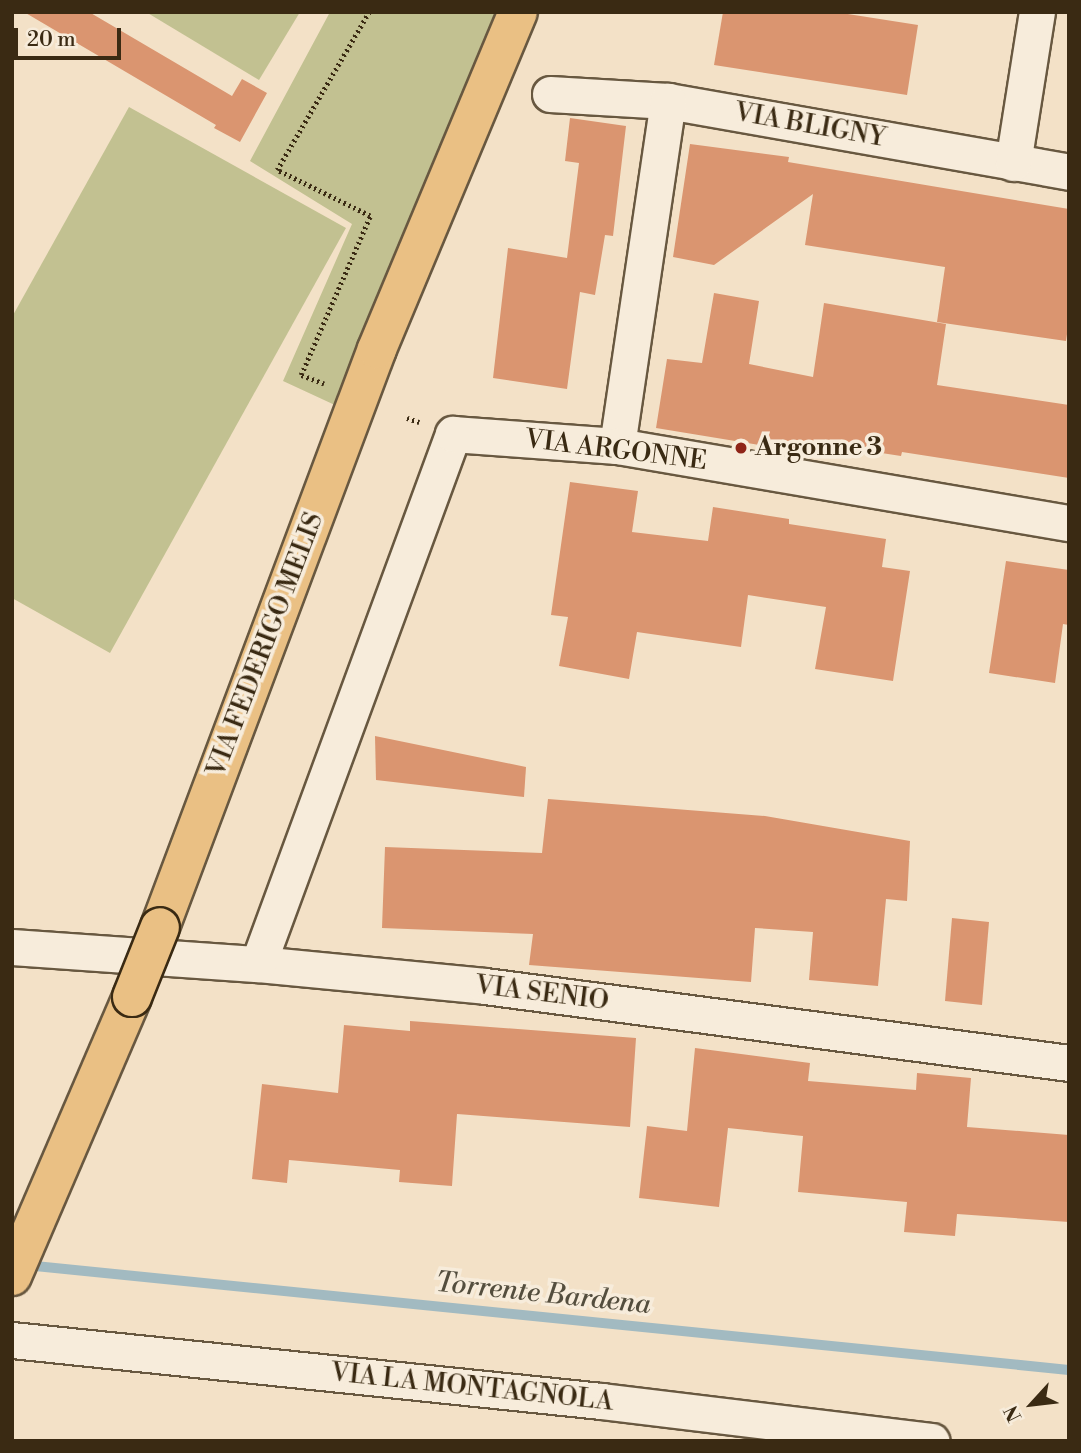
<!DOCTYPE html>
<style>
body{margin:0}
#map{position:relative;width:1081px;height:1453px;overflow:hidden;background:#f3e1c7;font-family:"Libre Bodoni",serif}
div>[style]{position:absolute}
.green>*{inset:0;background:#c2c191}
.stream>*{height:10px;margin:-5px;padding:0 5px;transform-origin:5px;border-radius:5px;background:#a2bac1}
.building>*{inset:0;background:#da9570}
.path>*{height:4.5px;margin-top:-2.25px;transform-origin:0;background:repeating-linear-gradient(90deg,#3a2a13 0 2px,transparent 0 5.5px)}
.roads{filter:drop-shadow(2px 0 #685840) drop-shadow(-2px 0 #685840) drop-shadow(0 2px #685840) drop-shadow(0 -2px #685840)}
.minor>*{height:35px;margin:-17.5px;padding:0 17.5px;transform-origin:17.5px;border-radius:17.5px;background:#f7ecdb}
.major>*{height:38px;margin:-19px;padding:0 19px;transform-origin:19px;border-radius:19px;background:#eac084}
.bridges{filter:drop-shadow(2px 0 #3a2a13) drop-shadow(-2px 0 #3a2a13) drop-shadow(0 2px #3a2a13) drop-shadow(0 -2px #3a2a13)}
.major-bridge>*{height:38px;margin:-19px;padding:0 19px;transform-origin:19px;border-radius:19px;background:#eac084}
.dots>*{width:19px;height:19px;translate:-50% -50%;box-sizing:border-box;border:4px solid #f7ecdb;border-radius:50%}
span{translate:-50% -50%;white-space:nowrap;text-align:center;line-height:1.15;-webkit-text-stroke:7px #f7ecdb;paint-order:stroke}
.street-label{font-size:26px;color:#3a2a13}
.poi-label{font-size:26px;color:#3a2a13;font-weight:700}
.left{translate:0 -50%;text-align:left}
.water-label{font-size:28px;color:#544e3e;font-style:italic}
.frame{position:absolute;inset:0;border:14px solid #3a2a13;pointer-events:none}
.north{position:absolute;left:997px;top:1369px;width:70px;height:70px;-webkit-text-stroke:5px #f7ecdb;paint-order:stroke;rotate:243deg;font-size:19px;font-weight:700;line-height:28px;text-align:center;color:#3a2a13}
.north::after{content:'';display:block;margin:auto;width:24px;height:32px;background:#3a2a13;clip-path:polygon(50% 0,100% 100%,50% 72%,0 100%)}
.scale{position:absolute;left:14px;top:28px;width:107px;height:32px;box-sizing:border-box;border:4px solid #3a2a13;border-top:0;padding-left:9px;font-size:21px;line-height:24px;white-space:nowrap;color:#3a2a13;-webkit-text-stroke:5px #f7ecdb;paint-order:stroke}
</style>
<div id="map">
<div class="green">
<div style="clip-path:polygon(146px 12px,300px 12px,259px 80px)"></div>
<div style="clip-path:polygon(330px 12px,495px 12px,337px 406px,283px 381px,352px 224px,250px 161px)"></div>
<div style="clip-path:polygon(129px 107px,346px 228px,110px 653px,12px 598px,12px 317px)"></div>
</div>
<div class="stream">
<div style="left:25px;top:1265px;width:1049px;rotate:5.74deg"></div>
</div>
<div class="building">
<div style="clip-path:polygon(24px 12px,89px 12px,232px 96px,242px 79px,267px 93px,240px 142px,214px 128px,216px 125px)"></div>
<div style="clip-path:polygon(723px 12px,835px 12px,918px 25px,907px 95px,714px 65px)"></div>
<div style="clip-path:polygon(570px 118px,626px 126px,613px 236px,605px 235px,595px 295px,580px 292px,567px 389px,493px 378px,508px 248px,567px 258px,579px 163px,565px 161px)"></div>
<div style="clip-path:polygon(690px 144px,789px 157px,788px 162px,1069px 209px,1069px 320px,1066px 341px,937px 322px,945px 267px,805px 245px,813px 194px,714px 265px,673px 257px)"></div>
<div style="clip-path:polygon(714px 293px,759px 301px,749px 364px,813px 377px,824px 303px,946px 324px,937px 385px,1069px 405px,1069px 478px,902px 452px,901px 456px,810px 442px,808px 453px,656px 428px,667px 359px,702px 363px)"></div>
<div style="clip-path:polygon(570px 482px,638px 491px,632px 532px,708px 541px,713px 507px,789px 519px,789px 524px,886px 539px,882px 567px,910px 571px,893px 681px,815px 669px,826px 607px,748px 595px,741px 647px,637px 632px,629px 679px,559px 666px,568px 617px,551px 615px)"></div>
<div style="clip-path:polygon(1006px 561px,1069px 570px,1069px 625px,1063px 624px,1055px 683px,989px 673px)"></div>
<div style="clip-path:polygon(375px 736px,526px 767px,524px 797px,376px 780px)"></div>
<div style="clip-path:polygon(548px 799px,765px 816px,910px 841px,907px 901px,886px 899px,878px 986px,809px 980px,813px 932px,755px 928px,751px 982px,529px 965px,533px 934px,382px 928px,385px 847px,542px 853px)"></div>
<div style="clip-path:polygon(952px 918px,989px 922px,982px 1005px,945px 1001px)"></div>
<div style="clip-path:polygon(410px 1021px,636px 1038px,630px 1127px,457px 1114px,452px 1186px,399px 1182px,400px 1170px,289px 1160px,287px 1183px,252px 1179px,262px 1084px,338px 1093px,344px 1025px,410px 1031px)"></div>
<div style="clip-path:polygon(695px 1048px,810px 1063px,808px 1081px,916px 1090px,917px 1073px,971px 1078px,967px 1127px,1069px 1135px,1069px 1222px,957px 1214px,955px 1236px,904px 1232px,907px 1202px,798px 1192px,803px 1136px,728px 1128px,719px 1207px,639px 1198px,647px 1126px,687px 1131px)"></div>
</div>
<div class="path">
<div style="left:324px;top:384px;width:25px;rotate:-159deg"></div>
<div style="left:301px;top:375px;width:173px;rotate:-66.5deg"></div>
<div style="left:370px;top:216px;width:104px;rotate:-153.7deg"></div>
<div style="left:277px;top:170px;width:183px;rotate:-59.8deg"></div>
<div style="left:407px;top:418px;width:13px;rotate:18deg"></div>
</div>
<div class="roads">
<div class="minor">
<div style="left:550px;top:94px;width:118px;rotate:3.4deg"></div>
<div style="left:668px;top:101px;width:407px;rotate:10deg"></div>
<div style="left:1013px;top:163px;width:153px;rotate:-81deg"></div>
<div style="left:617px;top:446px;width:349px;rotate:-81.6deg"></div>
<div style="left:12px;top:947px;width:247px;rotate:4deg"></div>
<div style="left:258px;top:964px;width:228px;rotate:5.5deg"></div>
<div style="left:485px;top:986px;width:589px;rotate:7.51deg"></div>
<div style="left:258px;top:964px;width:565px;rotate:-69.8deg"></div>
<div style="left:453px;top:434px;width:164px;rotate:4.2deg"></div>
<div style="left:617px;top:446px;width:459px;rotate:9.7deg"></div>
<div style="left:12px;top:1340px;width:592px;rotate:5.91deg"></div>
<div style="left:601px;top:1401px;width:333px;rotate:6.9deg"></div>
</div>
<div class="major">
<div style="left:160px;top:927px;width:617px;rotate:-69.42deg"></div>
<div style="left:377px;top:349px;width:365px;rotate:-67.3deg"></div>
<div style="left:12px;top:1276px;width:304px;rotate:-66.7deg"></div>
</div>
</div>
<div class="bridges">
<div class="major-bridge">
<div style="left:132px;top:997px;width:75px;rotate:-68.2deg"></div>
</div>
</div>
<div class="dots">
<div style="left:741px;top:448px;background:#8f2418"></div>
</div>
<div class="street-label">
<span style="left:810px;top:126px;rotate:10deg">VIA BLIGNY</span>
<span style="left:616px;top:451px;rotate:7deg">VIA ARGONNE</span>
<span style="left:266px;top:645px;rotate:-69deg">VIA FEDERIGO MELIS</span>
<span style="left:542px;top:994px;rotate:7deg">VIA SENIO</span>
<span style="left:472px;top:1388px;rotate:6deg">VIA LA MONTAGNOLA</span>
</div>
<div class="poi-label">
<span class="left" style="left:755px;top:448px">Argonne 3</span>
</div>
<div class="water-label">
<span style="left:543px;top:1294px;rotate:6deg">Torrente Bardena</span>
</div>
<div class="frame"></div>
<div class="north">N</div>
<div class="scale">20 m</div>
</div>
